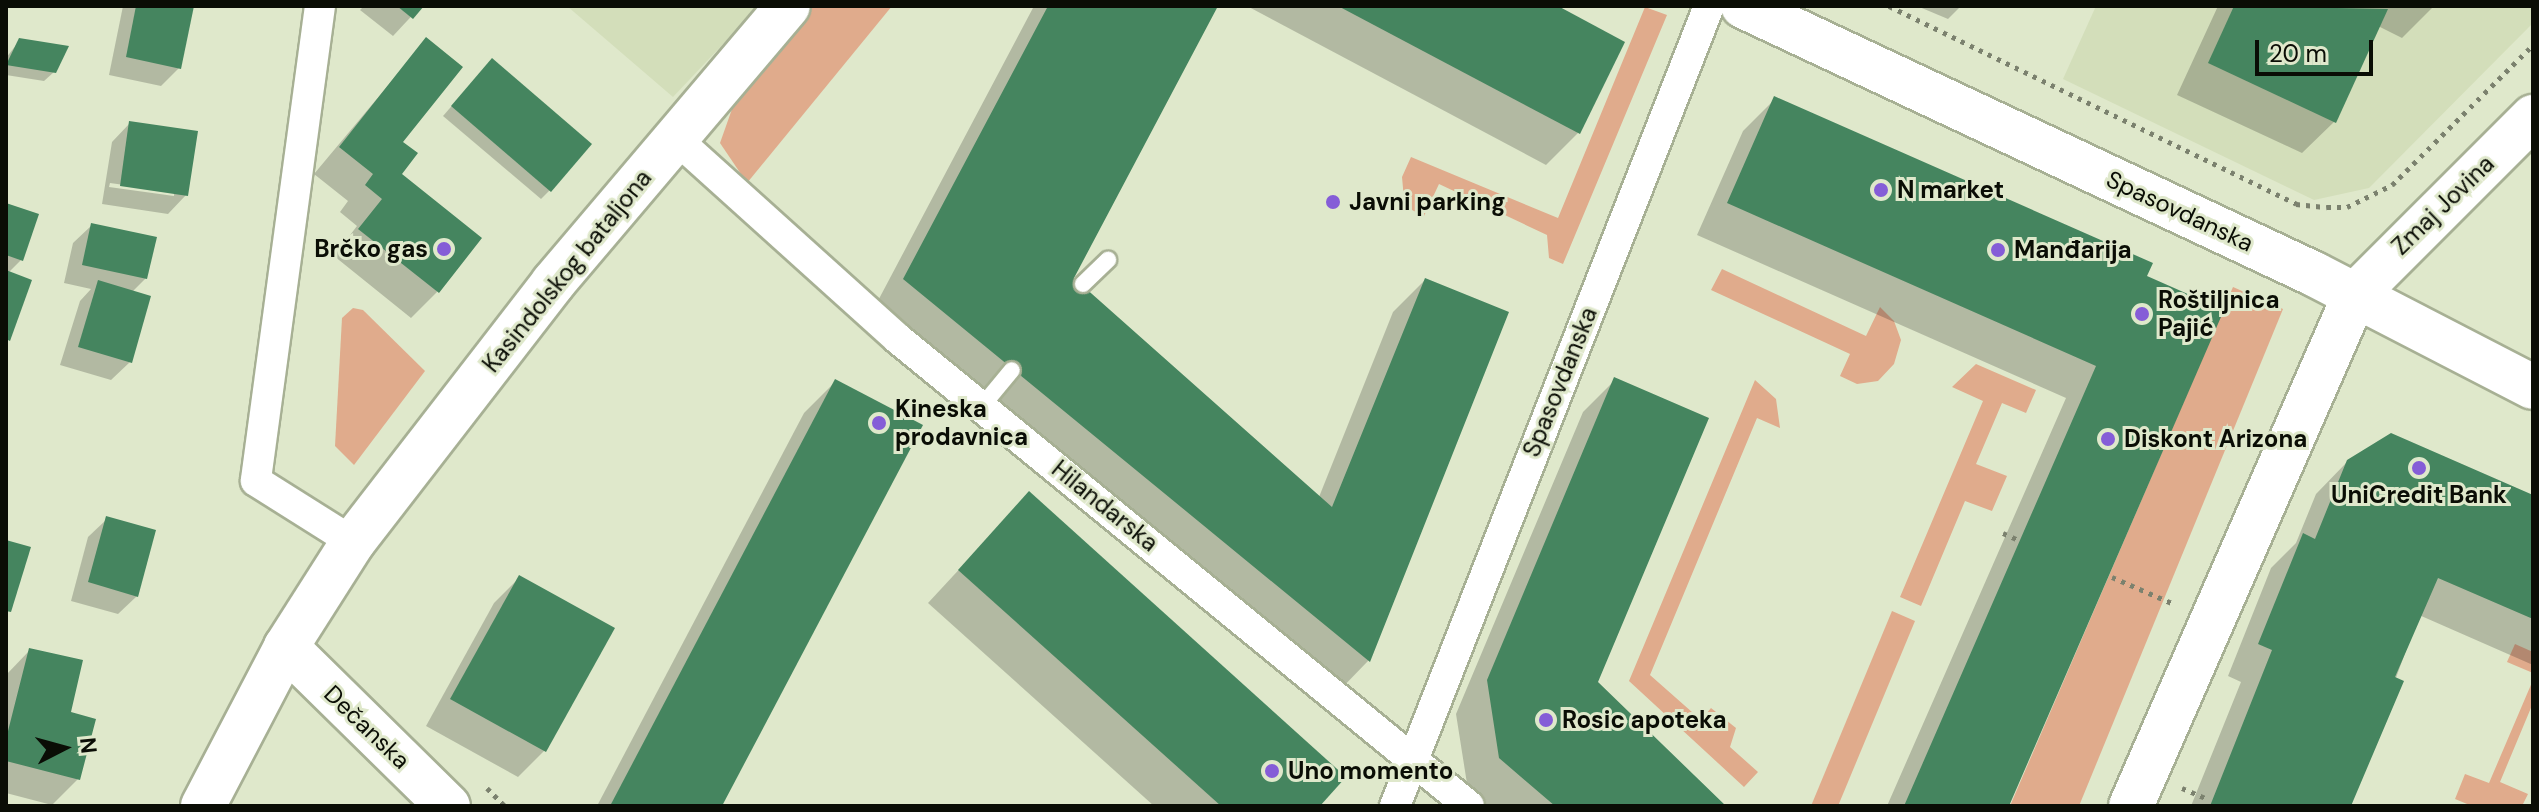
<!DOCTYPE html>
<meta charset="utf-8">
<style>
body{margin:0}
#map{position:relative;width:2539px;height:812px;overflow:hidden;background:#dfe8cb;font-family:"DM Sans",sans-serif}
div>[style]{position:absolute}
.built>*{inset:0;background:#d3deba}
.green>*{inset:0;background:#e0ab8c}
.shadow>*{inset:0;background:#0003}
.building>*{inset:0;background:#45855f}
.path>*{height:5px;margin-top:-2.5px;transform-origin:0;background:repeating-linear-gradient(90deg,#7b816e 0 4px,transparent 0 10px)}
.roads{filter:drop-shadow(2px 0 #a7b094) drop-shadow(-2px 0 #a7b094) drop-shadow(0 2px #a7b094) drop-shadow(0 -2px #a7b094)}
.lane>*{height:16px;margin:-8px;padding:0 8px;transform-origin:8px;border-radius:8px;background:#fff}
.street>*{height:30px;margin:-15px;padding:0 15px;transform-origin:15px;border-radius:15px;background:#fff}
.secondary>*{height:44px;margin:-22px;padding:0 22px;transform-origin:22px;border-radius:22px;background:#fff}
.dots>*{width:22px;height:22px;translate:-50% -50%;box-sizing:border-box;border:4px solid #dfe8cb;border-radius:50%}
span{translate:-50% -50%;white-space:nowrap;text-align:center;line-height:1.15;-webkit-text-stroke:6px #dfe8cb;paint-order:stroke}
.poi-label{font-size:24px;color:#0a0d05;font-weight:700}
.left{translate:0 -50%;text-align:left}
.right{translate:-100% -50%;text-align:right}
.street-label{font-size:24px;color:#0a0d05}
.frame{position:absolute;inset:0;border:8px solid #0a0d05;pointer-events:none}
.north{position:absolute;left:24px;top:708px;width:80px;height:80px;-webkit-text-stroke:6px #dfe8cb;paint-order:stroke;rotate:84deg;font-size:22px;font-weight:700;line-height:32px;text-align:center;color:#0a0d05}
.north::after{content:'';display:block;margin:auto;width:28px;height:36px;background:#0a0d05;clip-path:polygon(50% 0,100% 100%,50% 72%,0 100%)}
.scale{position:absolute;left:2255px;top:40px;width:118px;height:36px;box-sizing:border-box;border:4px solid #0a0d05;border-top:0;padding-left:10px;font-size:24px;line-height:28px;white-space:nowrap;color:#0a0d05;-webkit-text-stroke:6px #dfe8cb;paint-order:stroke}
</style>
<div id="map">
<div class="built">
<div style="clip-path:polygon(567px 6px,759px 6px,673px 97px)"></div>
<div style="clip-path:polygon(2096px 6px,2533px 6px,2533px 23px,2369px 188px,2314px 200px,2063px 79px)"></div>
</div>
<div class="green">
<div style="clip-path:polygon(811px 6px,892px 6px,747px 183px,720px 143px,737px 95px)"></div>
<div style="clip-path:polygon(1645px 7px,1667px 15px,1563px 264px,1549px 258px,1547px 235px,1439px 184px,1424px 216px,1412px 210px,1404px 199px,1402px 177px,1411px 157px,1558px 218px)"></div>
<div style="clip-path:polygon(1722px 269px,1866px 336px,1880px 307px,1894px 321px,1901px 340px,1894px 364px,1878px 381px,1857px 384px,1840px 376px,1850px 354px,1711px 290px)"></div>
<div style="clip-path:polygon(2233px 287px,2283px 309px,2079px 806px,2010px 806px)"></div>
<div style="clip-path:polygon(353px 308px,363px 310px,425px 371px,354px 465px,335px 446px,342px 318px)"></div>
<div style="clip-path:polygon(1976px 364px,2036px 390px,2026px 413px,2002px 403px,1976px 464px,2007px 476px,1992px 511px,1965px 501px,1921px 606px,1900px 597px,1983px 401px,1952px 387px)"></div>
<div style="clip-path:polygon(1755px 380px,1776px 399px,1780px 428px,1757px 418px,1650px 675px,1701px 720px,1711px 708px,1736px 728px,1730px 747px,1758px 772px,1744px 787px,1629px 681px)"></div>
<div style="clip-path:polygon(1892px 611px,1915px 621px,1838px 806px,1811px 806px)"></div>
<div style="clip-path:polygon(2515px 644px,2533px 652px,2533px 673px,2507px 662px)"></div>
<div style="clip-path:polygon(2533px 680px,2533px 703px,2500px 782px,2528px 794px,2522px 806px,2472px 806px,2455px 799px,2465px 774px,2489px 783px)"></div>
</div>
<div class="shadow">
<div style="clip-path:polygon(123px 6px,192px 6px,179px 68px,161px 86px,109px 75px)"></div>
<div style="clip-path:polygon(364px 6px,421px 6px,393px 36px,360px 10px)"></div>
<div style="clip-path:polygon(1034px 6px,1216px 6px,1071px 278px,1319px 497px,1393px 312px,1425px 280px,1506px 314px,1368px 661px,1337px 693px,872px 312px)"></div>
<div style="clip-path:polygon(1247px 6px,1554px 6px,1578px 133px,1546px 165px)"></div>
<div style="clip-path:polygon(1917px 6px,1961px 6px,1948px 19px)"></div>
<div style="clip-path:polygon(2218px 6px,2434px 6px,2402px 38px,2378px 26px,2334px 122px,2302px 153px,2177px 95px)"></div>
<div style="clip-path:polygon(20px 40px,54px 72px,44px 81px,6px 75px,6px 58px)"></div>
<div style="clip-path:polygon(426px 40px,400px 142px,399px 174px,437px 292px,411px 318px,334px 256px,357px 226px,340px 212px,348px 201px,314px 174px)"></div>
<div style="clip-path:polygon(483px 70px,550px 190px,541px 199px,443px 116px)"></div>
<div style="clip-path:polygon(1775px 99px,2145px 277px,2007px 806px,1887px 806px,2066px 398px,1697px 235px,1743px 131px)"></div>
<div style="clip-path:polygon(evenodd,130px 123px,186px 195px,168px 214px,102px 204px,112px 142px,130px 123px,110px 183px,174px 192px,174px 196px,109px 187px,110px 183px)"></div>
<div style="clip-path:polygon(6px 205px,21px 260px,8px 273px,6px 342px)"></div>
<div style="clip-path:polygon(92px 225px,146px 278px,132px 292px,130px 362px,111px 380px,60px 365px,80px 301px,91px 289px,64px 283px,73px 243px)"></div>
<div style="clip-path:polygon(1615px 380px,1596px 683px,1723px 806px,1486px 806px,1468px 790px,1456px 714px,1583px 412px)"></div>
<div style="clip-path:polygon(836px 381px,720px 806px,597px 806px,804px 413px)"></div>
<div style="clip-path:polygon(2348px 461px,2533px 497px,2533px 665px,2419px 615px,2349px 806px,2191px 806px,2241px 682px,2228px 676px,2271px 568px,2296px 543px,2316px 494px)"></div>
<div style="clip-path:polygon(1029px 494px,1317px 806px,1154px 806px,928px 603px)"></div>
<div style="clip-path:polygon(107px 519px,137px 596px,118px 614px,71px 601px,88px 537px)"></div>
<div style="clip-path:polygon(520px 577px,612px 629px,544px 751px,518px 777px,426px 726px,494px 603px)"></div>
<div style="clip-path:polygon(30px 650px,78px 779px,52px 805px,6px 793px,6px 675px)"></div>
</div>
<div class="building">
<div style="clip-path:polygon(136px 6px,194px 6px,181px 69px,126px 57px)"></div>
<div style="clip-path:polygon(397px 6px,424px 6px,413px 19px)"></div>
<div style="clip-path:polygon(1048px 6px,1218px 6px,1074px 278px,1332px 507px,1425px 278px,1509px 312px,1370px 662px,903px 279px)"></div>
<div style="clip-path:polygon(1338px 6px,1558px 6px,1625px 42px,1580px 134px)"></div>
<div style="clip-path:polygon(2234px 6px,2388px 9px,2336px 123px,2208px 63px)"></div>
<div style="clip-path:polygon(426px 37px,463px 67px,403px 142px,418px 153px,402px 174px,482px 238px,439px 293px,358px 229px,382px 199px,365px 185px,373px 174px,339px 147px)"></div>
<div style="clip-path:polygon(19px 38px,69px 46px,56px 73px,6px 65px)"></div>
<div style="clip-path:polygon(492px 58px,592px 144px,551px 192px,451px 106px)"></div>
<div style="clip-path:polygon(1774px 96px,2153px 263px,2147px 276px,2224px 310px,2009px 806px,1904px 806px,2096px 366px,1727px 203px)"></div>
<div style="clip-path:polygon(129px 121px,198px 131px,188px 196px,120px 186px)"></div>
<div style="clip-path:polygon(6px 203px,39px 214px,23px 261px,6px 255px)"></div>
<div style="clip-path:polygon(91px 223px,157px 237px,147px 279px,82px 265px)"></div>
<div style="clip-path:polygon(6px 270px,32px 280px,10px 341px,6px 339px)"></div>
<div style="clip-path:polygon(98px 280px,151px 296px,132px 363px,78px 347px)"></div>
<div style="clip-path:polygon(1614px 377px,1709px 418px,1598px 682px,1726px 806px,1555px 806px,1499px 758px,1487px 680px)"></div>
<div style="clip-path:polygon(835px 379px,923px 425px,722px 806px,610px 806px)"></div>
<div style="clip-path:polygon(2391px 433px,2533px 495px,2533px 619px,2438px 578px,2395px 677px,2404px 681px,2351px 806px,2210px 806px,2272px 650px,2258px 644px,2303px 533px,2315px 539px,2347px 460px)"></div>
<div style="clip-path:polygon(1029px 491px,1346px 777px,1320px 806px,1221px 806px,958px 570px)"></div>
<div style="clip-path:polygon(106px 516px,156px 530px,138px 597px,88px 582px)"></div>
<div style="clip-path:polygon(6px 540px,31px 547px,11px 612px,6px 611px)"></div>
<div style="clip-path:polygon(519px 575px,615px 628px,546px 752px,450px 699px)"></div>
<div style="clip-path:polygon(29px 648px,83px 660px,71px 712px,96px 719px,80px 780px,6px 761px,6px 739px)"></div>
</div>
<div class="path">
<div style="left:1889px;top:6px;width:453px;rotate:25.9deg"></div>
<div style="left:2296px;top:204px;width:31px;rotate:6deg"></div>
<div style="left:2327px;top:207px;width:20px"></div>
<div style="left:2347px;top:207px;width:50px;rotate:-26.1deg"></div>
<div style="left:2392px;top:185px;width:199px;rotate:-44.8deg"></div>
<div style="left:2003px;top:533px;width:17px;rotate:24deg"></div>
<div style="left:2112px;top:577px;width:68px;rotate:23.5deg"></div>
<div style="left:487px;top:788px;width:25px;rotate:45deg"></div>
<div style="left:2182px;top:788px;width:28px;rotate:23deg"></div>
</div>
<div class="roads">
<div class="lane">
<div style="left:1083px;top:284px;width:35px;rotate:-44deg"></div>
<div style="left:983px;top:405px;width:45px;rotate:-50.4deg"></div>
</div>
<div class="street">
<div style="left:320px;top:6px;width:479px;rotate:97.7deg"></div>
<div style="left:256px;top:481px;width:115px;rotate:32.2deg"></div>
<div style="left:674px;top:137px;width:300px;rotate:42deg"></div>
<div style="left:897px;top:338px;width:739px;rotate:39.29deg"></div>
<div style="left:1395px;top:806px;width:859px;rotate:-68.57deg"></div>
</div>
<div class="secondary">
<div style="left:1743px;top:6px;width:631px;rotate:25.14deg"></div>
<div style="left:2314px;top:274px;width:246px;rotate:27.3deg"></div>
<div style="left:286px;top:647px;width:227px;rotate:44.5deg"></div>
<div style="left:203px;top:806px;width:179px;rotate:-62.4deg"></div>
<div style="left:286px;top:647px;width:125px;rotate:-57.5deg"></div>
<div style="left:353px;top:542px;width:327px;rotate:-52.3deg"></div>
<div style="left:553px;top:283px;width:363px;rotate:-49.7deg"></div>
<div style="left:2131px;top:806px;width:558px;rotate:-66.33deg"></div>
<div style="left:2355px;top:295px;width:252px;rotate:-45deg"></div>
</div>
</div>
<div class="dots">
<div style="left:1881px;top:190px;background:#855dd7"></div>
<div style="left:1333px;top:202px;background:#855dd7"></div>
<div style="left:444px;top:249px;background:#855dd7"></div>
<div style="left:1998px;top:250px;background:#855dd7"></div>
<div style="left:2142px;top:314px;background:#855dd7"></div>
<div style="left:879px;top:423px;background:#855dd7"></div>
<div style="left:2108px;top:439px;background:#855dd7"></div>
<div style="left:2419px;top:468px;background:#855dd7"></div>
<div style="left:1546px;top:720px;background:#855dd7"></div>
<div style="left:1272px;top:771px;background:#855dd7"></div>
</div>
<div class="poi-label">
<span class="left" style="left:1897px;top:190px">N market</span>
<span class="left" style="left:1349px;top:202px">Javni parking</span>
<span class="right" style="left:428px;top:249px">Brčko gas</span>
<span class="left" style="left:2014px;top:250px">Manđarija</span>
<span class="left" style="left:2158px;top:314px">Roštiljnica<br>Pajić</span>
<span class="left" style="left:895px;top:423px">Kineska<br>prodavnica</span>
<span class="left" style="left:2124px;top:439px">Diskont Arizona</span>
<span style="left:2419px;top:495px">UniCredit Bank</span>
<span class="left" style="left:1562px;top:720px">Rosic apoteka</span>
<span class="left" style="left:1288px;top:771px">Uno momento</span>
</div>
<div class="street-label">
<span style="left:2443px;top:205px;rotate:-44deg">Zmaj Jovina</span>
<span style="left:2180px;top:211px;rotate:25deg">Spasovdanska</span>
<span style="left:567px;top:271px;rotate:-51deg">Kasindolskog bataljona</span>
<span style="left:1560px;top:382px;rotate:-68deg">Spasovdanska</span>
<span style="left:1105px;top:506px;rotate:39deg">Hilandarska</span>
<span style="left:367px;top:727px;rotate:44deg">Dečanska</span>
</div>
<div class="frame"></div>
<div class="north">N</div>
<div class="scale">20 m</div>
</div>
